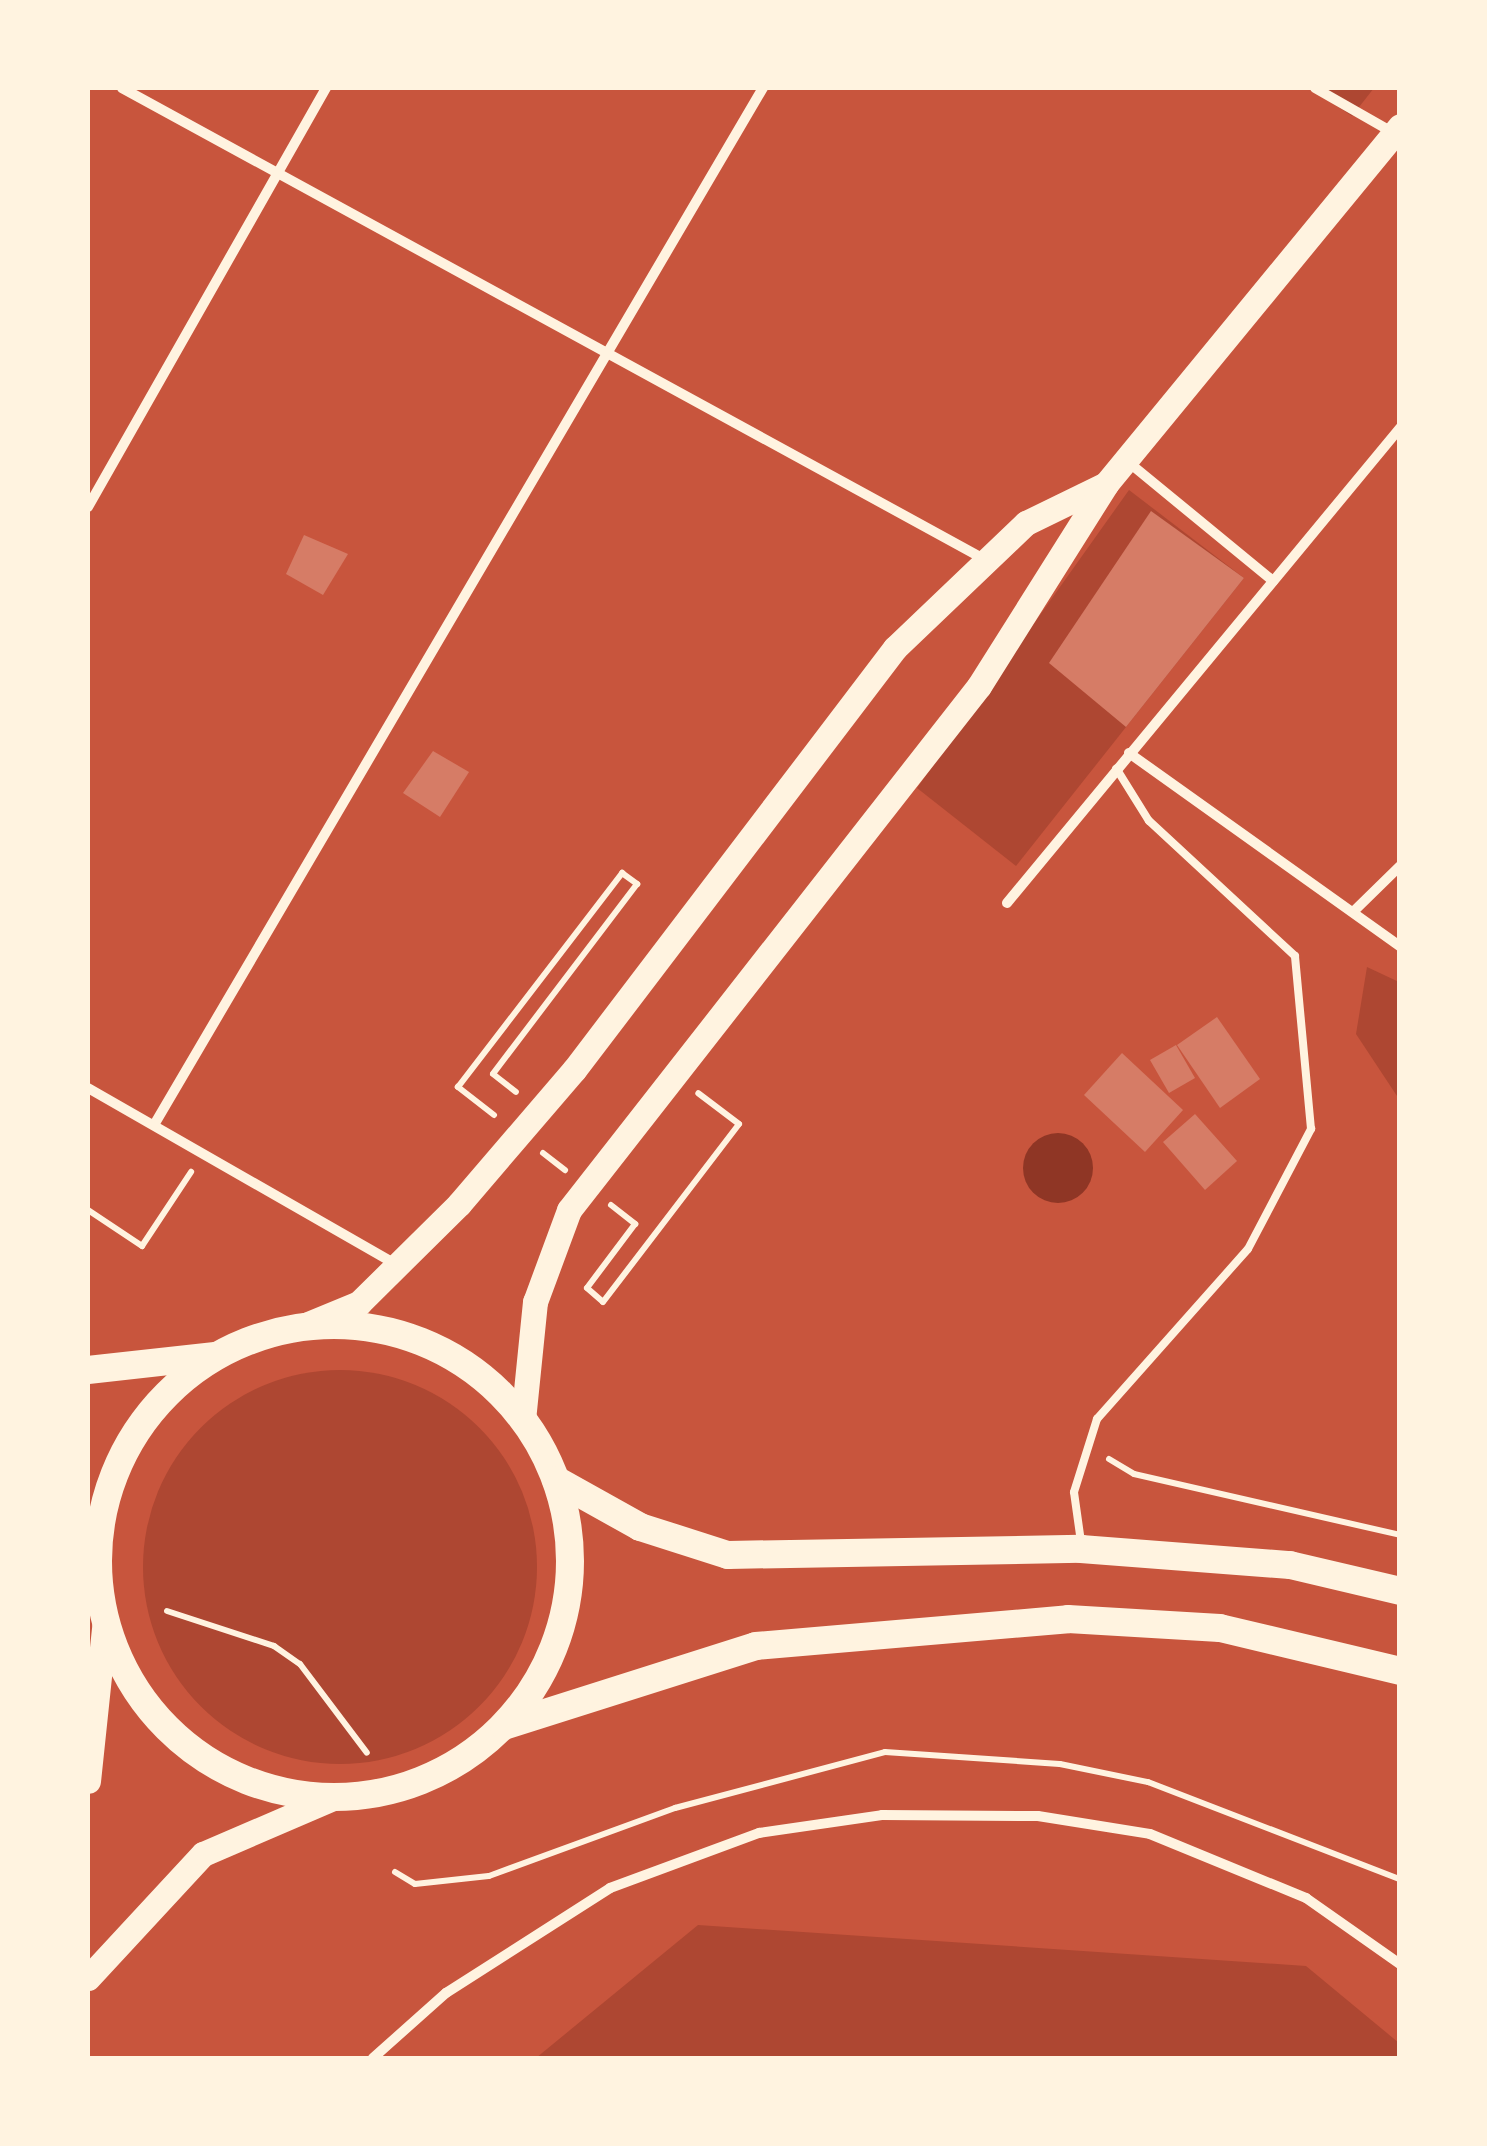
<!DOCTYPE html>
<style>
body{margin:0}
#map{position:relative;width:1487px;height:2146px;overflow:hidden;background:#c8553d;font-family:Poppins,sans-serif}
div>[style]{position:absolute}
.green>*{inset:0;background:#ae4732}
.round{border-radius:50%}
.water>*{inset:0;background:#8f3625}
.building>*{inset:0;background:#d67c66}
.path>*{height:6px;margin:-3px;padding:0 3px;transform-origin:3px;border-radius:3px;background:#fff3e0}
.service>*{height:8px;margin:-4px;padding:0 4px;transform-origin:4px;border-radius:4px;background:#fff3e0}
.minor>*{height:10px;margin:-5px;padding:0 5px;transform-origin:5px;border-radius:5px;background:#fff3e0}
.primary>*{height:25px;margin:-12.5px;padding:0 12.5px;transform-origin:12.5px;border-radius:12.5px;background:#fff3e0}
.trunk>*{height:28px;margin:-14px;padding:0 14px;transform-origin:14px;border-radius:14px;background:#fff3e0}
.trunk>.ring{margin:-14px;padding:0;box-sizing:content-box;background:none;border:28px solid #fff3e0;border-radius:50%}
span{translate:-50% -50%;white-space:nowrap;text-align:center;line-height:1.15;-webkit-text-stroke:10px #fff3e0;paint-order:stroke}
.frame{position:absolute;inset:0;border:90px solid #fff3e0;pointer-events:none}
</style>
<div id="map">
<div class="green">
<div style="clip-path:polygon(1309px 88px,1374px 88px,1352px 116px)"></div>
<div style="clip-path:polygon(1129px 490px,1244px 578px,1016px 866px,917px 788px)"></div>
<div style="clip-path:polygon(1367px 967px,1399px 982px,1399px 1099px,1356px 1034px)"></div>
<div class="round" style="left:143px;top:1370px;width:394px;height:394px"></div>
<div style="clip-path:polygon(698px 1925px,1306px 1966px,1399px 2043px,1399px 2058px,536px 2058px)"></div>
</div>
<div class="water">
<div class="round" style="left:1023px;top:1133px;width:70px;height:70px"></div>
</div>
<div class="building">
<div style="clip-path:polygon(1151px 511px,1244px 578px,1126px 727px,1049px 663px)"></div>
<div style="clip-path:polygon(304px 535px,348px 554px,323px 595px,286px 574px)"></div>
<div style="clip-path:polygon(433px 751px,469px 772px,440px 817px,403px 793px)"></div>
<div style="clip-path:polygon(1217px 1017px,1260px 1079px,1220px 1108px,1177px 1045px)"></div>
<div style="clip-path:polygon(1176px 1045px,1195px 1078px,1169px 1093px,1150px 1060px)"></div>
<div style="clip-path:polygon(1122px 1053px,1183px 1110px,1145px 1152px,1084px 1095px)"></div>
<div style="clip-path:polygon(1195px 1114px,1237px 1161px,1205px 1190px,1163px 1142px)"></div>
</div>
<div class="path">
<div style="left:494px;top:1115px;width:46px;rotate:-142.1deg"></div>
<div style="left:458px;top:1087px;width:270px;rotate:-52.5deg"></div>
<div style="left:622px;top:873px;width:19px;rotate:36deg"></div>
<div style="left:637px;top:884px;width:238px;rotate:127.2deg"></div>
<div style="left:493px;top:1074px;width:29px;rotate:38deg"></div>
<div style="left:543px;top:1153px;width:28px;rotate:38deg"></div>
<div style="left:611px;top:1205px;width:31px;rotate:38deg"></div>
<div style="left:635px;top:1224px;width:80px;rotate:126.9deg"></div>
<div style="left:587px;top:1288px;width:21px;rotate:41deg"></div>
<div style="left:603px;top:1302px;width:224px;rotate:-52.6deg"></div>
<div style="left:739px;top:1124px;width:51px;rotate:-142.9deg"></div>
<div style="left:88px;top:1210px;width:65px;rotate:33.7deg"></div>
<div style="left:142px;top:1246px;width:89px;rotate:-56.5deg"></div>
<div style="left:1109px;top:1459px;width:29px;rotate:31deg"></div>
<div style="left:1134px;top:1474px;width:273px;rotate:12.9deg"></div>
<div style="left:167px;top:1611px;width:113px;rotate:18.1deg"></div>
<div style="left:274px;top:1646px;width:32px;rotate:35deg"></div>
<div style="left:300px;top:1664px;width:111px;rotate:53deg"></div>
<div style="left:395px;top:1872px;width:23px;rotate:31deg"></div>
<div style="left:415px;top:1884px;width:74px;rotate:-6.2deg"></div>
<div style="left:489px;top:1876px;width:198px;rotate:-20.1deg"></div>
<div style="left:675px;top:1808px;width:217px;rotate:-14.9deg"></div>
<div style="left:885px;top:1752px;width:175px;rotate:3.9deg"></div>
<div style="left:1060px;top:1764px;width:90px;rotate:11.6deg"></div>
<div style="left:1148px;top:1782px;width:270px;rotate:21.1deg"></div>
</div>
<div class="service">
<div style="left:1081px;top:1542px;width:50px;rotate:-98deg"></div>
<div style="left:1074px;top:1492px;width:77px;rotate:-72.5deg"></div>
<div style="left:1097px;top:1419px;width:227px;rotate:-48.4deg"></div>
<div style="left:1248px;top:1249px;width:136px;rotate:-62.3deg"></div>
<div style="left:1311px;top:1129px;width:174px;rotate:-95.3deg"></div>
<div style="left:1295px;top:956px;width:199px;rotate:-137.2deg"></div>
<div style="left:1149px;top:821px;width:62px;rotate:-121.9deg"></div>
</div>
<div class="minor">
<div style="left:122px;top:88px;width:985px;rotate:28.65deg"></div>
<div style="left:1315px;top:88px;width:89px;rotate:29.7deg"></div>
<div style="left:1127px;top:461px;width:189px;rotate:39.4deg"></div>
<div style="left:88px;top:507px;width:482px;rotate:-60.4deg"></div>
<div style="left:1129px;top:753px;width:333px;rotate:35.5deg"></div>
<div style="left:1007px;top:903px;width:617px;rotate:-50.4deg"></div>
<div style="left:1354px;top:911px;width:64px;rotate:-44.4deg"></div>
<div style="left:88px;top:1088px;width:354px;rotate:29.8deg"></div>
<div style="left:154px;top:1125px;width:1203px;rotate:-59.58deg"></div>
<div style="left:373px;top:2058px;width:98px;rotate:-41.7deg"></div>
<div style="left:446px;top:1993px;width:195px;rotate:-32.6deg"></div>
<div style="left:610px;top:1888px;width:159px;rotate:-20.3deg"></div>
<div style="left:759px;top:1833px;width:124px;rotate:-8.3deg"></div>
<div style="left:882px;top:1815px;width:156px;rotate:0.4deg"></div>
<div style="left:1038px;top:1816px;width:113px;rotate:9.1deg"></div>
<div style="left:1150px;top:1834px;width:169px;rotate:22.3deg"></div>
<div style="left:1306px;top:1898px;width:115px;rotate:35.1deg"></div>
</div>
<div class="primary">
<div style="left:303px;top:1326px;width:61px;rotate:-22.3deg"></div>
<div style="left:359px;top:1303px;width:141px;rotate:-44.7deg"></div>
<div style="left:459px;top:1204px;width:177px;rotate:-49.4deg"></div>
<div style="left:574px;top:1070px;width:530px;rotate:-52.74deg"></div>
<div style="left:895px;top:648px;width:181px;rotate:-43.7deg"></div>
<div style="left:1026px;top:523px;width:89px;rotate:-26deg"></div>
<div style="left:523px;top:1420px;width:119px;rotate:-84.2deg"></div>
<div style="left:535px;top:1302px;width:98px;rotate:-69.7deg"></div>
<div style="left:569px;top:1210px;width:665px;rotate:-51.96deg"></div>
<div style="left:979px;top:686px;width:239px;rotate:-57.8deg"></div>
<div style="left:1106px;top:484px;width:463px;rotate:-50.6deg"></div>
<div style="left:88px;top:1781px;width:163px;rotate:-84deg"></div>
<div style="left:88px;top:1978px;width:169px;rotate:-47.2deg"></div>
<div style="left:203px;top:1854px;width:139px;rotate:-23.3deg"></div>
</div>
<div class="trunk">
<div class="ring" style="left:98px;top:1325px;width:444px;height:444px"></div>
<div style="left:88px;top:1370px;width:128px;rotate:-6.3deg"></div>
<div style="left:556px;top:1480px;width:96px;rotate:29.2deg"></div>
<div style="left:640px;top:1527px;width:92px;rotate:17.7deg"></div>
<div style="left:728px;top:1555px;width:353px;rotate:-1deg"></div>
<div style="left:1081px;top:1549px;width:210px;rotate:4.4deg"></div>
<div style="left:1290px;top:1565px;width:113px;rotate:13.3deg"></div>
<div style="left:504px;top:1726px;width:264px;rotate:-17.6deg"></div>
<div style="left:756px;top:1646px;width:313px;rotate:-4.9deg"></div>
<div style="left:1068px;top:1619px;width:152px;rotate:3.4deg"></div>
<div style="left:1220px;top:1628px;width:185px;rotate:13.4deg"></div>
</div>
<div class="frame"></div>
</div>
